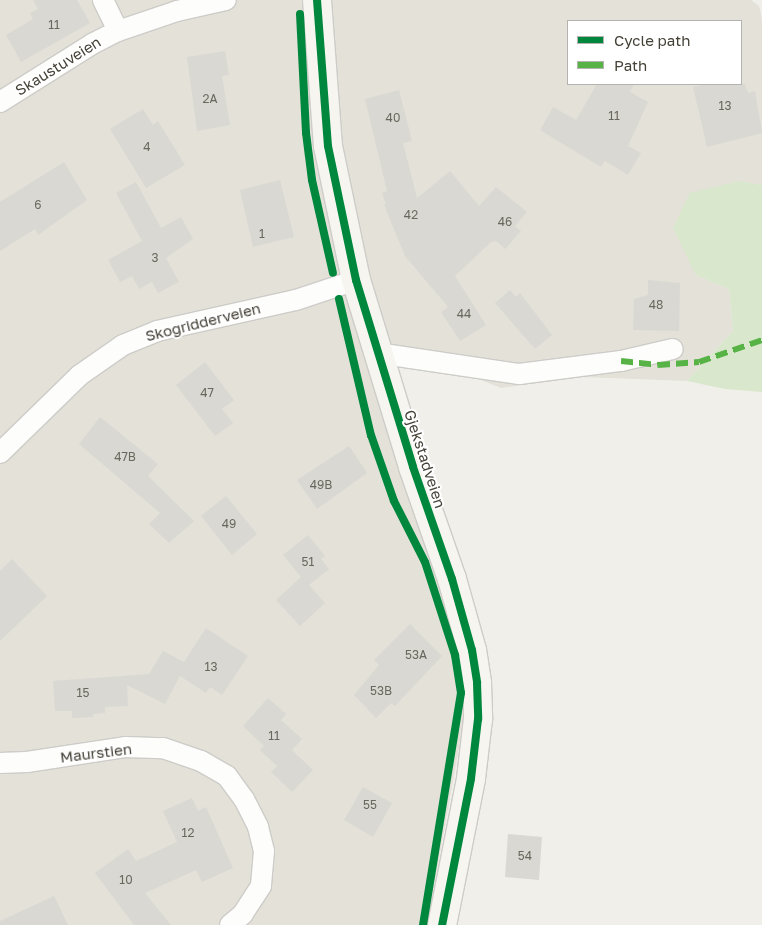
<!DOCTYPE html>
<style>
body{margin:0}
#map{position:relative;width:762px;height:925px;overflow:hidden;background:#f0efea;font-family:"Golos Text",sans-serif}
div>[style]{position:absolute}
.residential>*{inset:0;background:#e3e1d8}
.green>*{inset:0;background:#d9e8cc}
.building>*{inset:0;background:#d9d8d2}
.roads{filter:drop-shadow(1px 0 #cdccc8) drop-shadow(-1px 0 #cdccc8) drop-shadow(0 1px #cdccc8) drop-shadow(0 -1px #cdccc8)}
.street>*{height:20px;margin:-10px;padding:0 10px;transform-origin:10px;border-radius:10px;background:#fdfdfc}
.secondary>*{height:28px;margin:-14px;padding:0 14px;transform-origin:14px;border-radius:14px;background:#f6f5ef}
.quiet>*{height:6px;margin-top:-3px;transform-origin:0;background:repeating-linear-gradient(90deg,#57b346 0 12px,transparent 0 18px)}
.cycleway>*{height:8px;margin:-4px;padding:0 4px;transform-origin:4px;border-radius:4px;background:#00873e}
span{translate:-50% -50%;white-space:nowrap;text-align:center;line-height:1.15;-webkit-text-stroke:4px #fff;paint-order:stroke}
.number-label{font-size:12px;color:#6a685e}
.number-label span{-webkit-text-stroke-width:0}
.street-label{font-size:15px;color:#444137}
.legend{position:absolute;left:567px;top:20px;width:175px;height:65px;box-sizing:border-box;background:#fff;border:1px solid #b4b3af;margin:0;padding:6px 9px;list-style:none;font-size:15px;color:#444137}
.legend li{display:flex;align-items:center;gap:10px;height:25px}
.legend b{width:25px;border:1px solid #b4b3af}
</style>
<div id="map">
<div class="residential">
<div style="clip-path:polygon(evenodd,0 0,751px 0,759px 6px,762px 19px,762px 185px,738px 181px,696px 275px,729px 289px,733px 331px,687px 381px,583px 377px,501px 388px,463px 373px,439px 372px,362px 352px,463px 653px,466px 709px,427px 925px,0 925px,0 0,568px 21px,741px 21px,741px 84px,568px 84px,568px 21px)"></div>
</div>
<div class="green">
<div style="clip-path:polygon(739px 181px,762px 185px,762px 392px,725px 389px,687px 381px,733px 331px,729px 289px,696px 275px,673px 228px,690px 193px)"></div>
</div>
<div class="building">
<div style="clip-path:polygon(33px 0,77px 0,90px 23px,21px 62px,6px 35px,33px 19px,30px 13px,38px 9px)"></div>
<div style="clip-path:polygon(225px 51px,229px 75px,222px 76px,230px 125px,197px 131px,187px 57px)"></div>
<div style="clip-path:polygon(597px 84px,634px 84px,630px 92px,648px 102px,628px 146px,641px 153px,628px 175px,605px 161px,601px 167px,540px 130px,553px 107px,576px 120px)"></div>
<div style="clip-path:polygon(706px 84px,745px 84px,748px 93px,755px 91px,762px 133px,707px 147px,693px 87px)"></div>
<div style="clip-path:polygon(399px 90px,412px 141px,403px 143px,417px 198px,450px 171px,479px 206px,496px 187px,527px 212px,515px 226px,521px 231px,505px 249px,496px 241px,491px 242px,455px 276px,486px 325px,460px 341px,441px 312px,448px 307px,405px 256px,384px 205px,386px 204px,382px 193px,387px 191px,365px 99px)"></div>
<div style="clip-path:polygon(143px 109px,153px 125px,158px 121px,185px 165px,146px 188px,110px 129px)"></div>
<div style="clip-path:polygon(64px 162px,87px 200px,38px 235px,35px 229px,0 251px,0 202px)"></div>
<div style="clip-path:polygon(280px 180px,294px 237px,253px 247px,240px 190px)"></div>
<div style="clip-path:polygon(136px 182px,161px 228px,181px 217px,193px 239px,166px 258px,179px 282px,158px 293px,152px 282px,139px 289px,132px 276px,120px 282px,108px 260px,142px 241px,116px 193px)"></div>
<div style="clip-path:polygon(648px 280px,680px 283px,679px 331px,633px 330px,634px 299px,648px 295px)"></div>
<div style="clip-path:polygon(510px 290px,516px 297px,520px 293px,552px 335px,535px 349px,495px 303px)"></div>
<div style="clip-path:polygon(205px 362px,234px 400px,222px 409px,233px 423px,215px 436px,176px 385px)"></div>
<div style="clip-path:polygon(100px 417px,158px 464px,148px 476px,194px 521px,169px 543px,149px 524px,160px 513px,79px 444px)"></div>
<div style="clip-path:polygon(349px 446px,367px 473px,317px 509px,297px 480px)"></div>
<div style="clip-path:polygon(226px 496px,257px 534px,232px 555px,201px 516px)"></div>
<div style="clip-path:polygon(308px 535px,325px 556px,321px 559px,329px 569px,309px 585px,325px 603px,300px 626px,276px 600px,301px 577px,283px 555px)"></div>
<div style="clip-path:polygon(12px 559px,47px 596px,0 641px,0 571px)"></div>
<div style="clip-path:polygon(410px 624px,442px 656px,395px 706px,391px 703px,376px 718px,354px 695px,379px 665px,374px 660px)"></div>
<div style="clip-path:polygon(206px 628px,248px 656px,222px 695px,210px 687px,206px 693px,180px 676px,165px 704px,127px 685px,128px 706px,105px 707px,105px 713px,93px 714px,93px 717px,72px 718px,72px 711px,55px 711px,53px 681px,149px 674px,163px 651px,184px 662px)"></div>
<div style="clip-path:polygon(268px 698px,286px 714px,281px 720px,302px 739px,292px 750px,313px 770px,292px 792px,271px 772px,277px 766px,260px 750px,264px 746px,243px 726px)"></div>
<div style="clip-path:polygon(363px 787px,392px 803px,373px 837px,344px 820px)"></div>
<div style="clip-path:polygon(192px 798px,198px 811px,206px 807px,233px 868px,202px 882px,196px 870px,145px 893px,171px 925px,134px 925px,95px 873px,128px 849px,136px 861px,177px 842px,163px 811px)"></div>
<div style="clip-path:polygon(508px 834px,542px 837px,539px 880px,505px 877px)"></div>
<div style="clip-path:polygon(54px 896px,68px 925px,0 925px,0 921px)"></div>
</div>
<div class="roads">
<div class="street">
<div style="left:103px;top:0;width:34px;rotate:64deg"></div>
<div style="left:0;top:102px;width:109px;rotate:-32.2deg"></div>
<div style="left:92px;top:44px;width:29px;rotate:-27deg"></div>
<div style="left:118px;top:31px;width:62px;rotate:-18.7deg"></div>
<div style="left:177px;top:11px;width:50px;rotate:-12.7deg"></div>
<div style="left:377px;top:353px;width:144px;rotate:8.4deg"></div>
<div style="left:519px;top:374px;width:103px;rotate:-7.3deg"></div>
<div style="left:621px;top:361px;width:53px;rotate:-13deg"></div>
<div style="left:0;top:453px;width:112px;rotate:-44.3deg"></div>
<div style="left:80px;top:375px;width:52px;rotate:-34.9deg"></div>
<div style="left:123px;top:345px;width:37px;rotate:-22deg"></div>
<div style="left:157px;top:331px;width:142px;rotate:-12.6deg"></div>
<div style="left:296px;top:300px;width:63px;rotate:-18.4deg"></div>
<div style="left:0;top:763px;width:27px;rotate:-2deg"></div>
<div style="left:27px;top:762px;width:99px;rotate:-8.7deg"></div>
<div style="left:125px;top:747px;width:38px;rotate:2deg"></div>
<div style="left:163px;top:748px;width:40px;rotate:18.9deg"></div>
<div style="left:201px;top:761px;width:30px;rotate:30deg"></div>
<div style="left:227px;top:776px;width:29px;rotate:54deg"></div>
<div style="left:244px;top:799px;width:31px;rotate:63deg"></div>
<div style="left:258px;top:827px;width:25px;rotate:76deg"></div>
<div style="left:264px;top:851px;width:35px;rotate:95deg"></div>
<div style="left:261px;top:886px;width:33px;rotate:123deg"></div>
<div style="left:243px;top:914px;width:17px;rotate:140deg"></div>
</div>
<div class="secondary">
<div style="left:317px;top:0;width:146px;rotate:85.7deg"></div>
<div style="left:328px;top:146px;width:137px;rotate:78.2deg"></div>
<div style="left:356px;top:280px;width:195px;rotate:73deg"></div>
<div style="left:413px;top:467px;width:119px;rotate:70.8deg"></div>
<div style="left:452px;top:579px;width:74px;rotate:74.3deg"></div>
<div style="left:472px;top:650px;width:33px;rotate:81deg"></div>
<div style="left:477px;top:683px;width:36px;rotate:88deg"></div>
<div style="left:478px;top:719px;width:60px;rotate:96.7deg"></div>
<div style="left:471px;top:779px;width:149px;rotate:101.2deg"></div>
</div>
</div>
<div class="quiet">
<div style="left:621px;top:361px;width:37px;rotate:6deg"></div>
<div style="left:658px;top:365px;width:41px;rotate:-4.2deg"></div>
<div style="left:699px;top:362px;width:67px;rotate:-19.2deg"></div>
</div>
<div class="cycleway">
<div style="left:317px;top:0;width:146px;rotate:85.7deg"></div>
<div style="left:328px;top:146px;width:137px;rotate:78.2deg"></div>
<div style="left:356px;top:280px;width:195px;rotate:73deg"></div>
<div style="left:413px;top:467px;width:119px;rotate:70.8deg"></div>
<div style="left:452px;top:579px;width:74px;rotate:74.3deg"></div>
<div style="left:472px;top:650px;width:33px;rotate:81deg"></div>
<div style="left:477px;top:683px;width:36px;rotate:88deg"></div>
<div style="left:478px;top:719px;width:60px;rotate:96.7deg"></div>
<div style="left:471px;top:779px;width:149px;rotate:101.2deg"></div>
<div style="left:300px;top:14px;width:119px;rotate:87.1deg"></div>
<div style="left:306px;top:133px;width:47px;rotate:82.7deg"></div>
<div style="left:312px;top:180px;width:95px;rotate:77.3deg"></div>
<div style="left:339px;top:299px;width:140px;rotate:76.8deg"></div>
<div style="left:371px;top:435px;width:70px;rotate:70.8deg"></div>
<div style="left:394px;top:501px;width:68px;rotate:63.1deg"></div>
<div style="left:425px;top:562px;width:98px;rotate:72.1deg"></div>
<div style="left:455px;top:655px;width:38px;rotate:81deg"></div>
<div style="left:461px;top:693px;width:235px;rotate:99.3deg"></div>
</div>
<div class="number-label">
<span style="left:54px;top:25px">11</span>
<span style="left:210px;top:99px">2A</span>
<span style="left:725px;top:106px">13</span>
<span style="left:614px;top:116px">11</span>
<span style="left:393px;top:118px">40</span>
<span style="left:147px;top:147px">4</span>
<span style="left:38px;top:205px">6</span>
<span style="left:411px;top:215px">42</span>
<span style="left:505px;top:222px">46</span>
<span style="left:262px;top:234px">1</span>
<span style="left:155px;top:258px">3</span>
<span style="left:656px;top:305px">48</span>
<span style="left:464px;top:314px">44</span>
<span style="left:207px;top:393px">47</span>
<span style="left:125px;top:457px">47B</span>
<span style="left:321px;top:485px">49B</span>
<span style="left:229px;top:524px">49</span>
<span style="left:308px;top:562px">51</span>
<span style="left:416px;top:655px">53A</span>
<span style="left:211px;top:667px">13</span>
<span style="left:381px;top:691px">53B</span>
<span style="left:83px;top:693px">15</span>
<span style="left:274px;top:736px">11</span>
<span style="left:370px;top:805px">55</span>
<span style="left:188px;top:833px">12</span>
<span style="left:525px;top:856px">54</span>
<span style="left:126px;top:880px">10</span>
</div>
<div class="street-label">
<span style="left:58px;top:66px;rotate:-32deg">Skaustuveien</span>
<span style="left:203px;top:322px;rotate:-14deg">Skogridderveien</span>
<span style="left:425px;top:459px;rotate:72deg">Gjekstadveien</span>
<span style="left:96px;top:753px;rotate:-7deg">Maurstien</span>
</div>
<ul class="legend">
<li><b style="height:6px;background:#00873e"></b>Cycle path</li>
<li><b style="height:6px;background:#57b346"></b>Path</li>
</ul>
</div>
